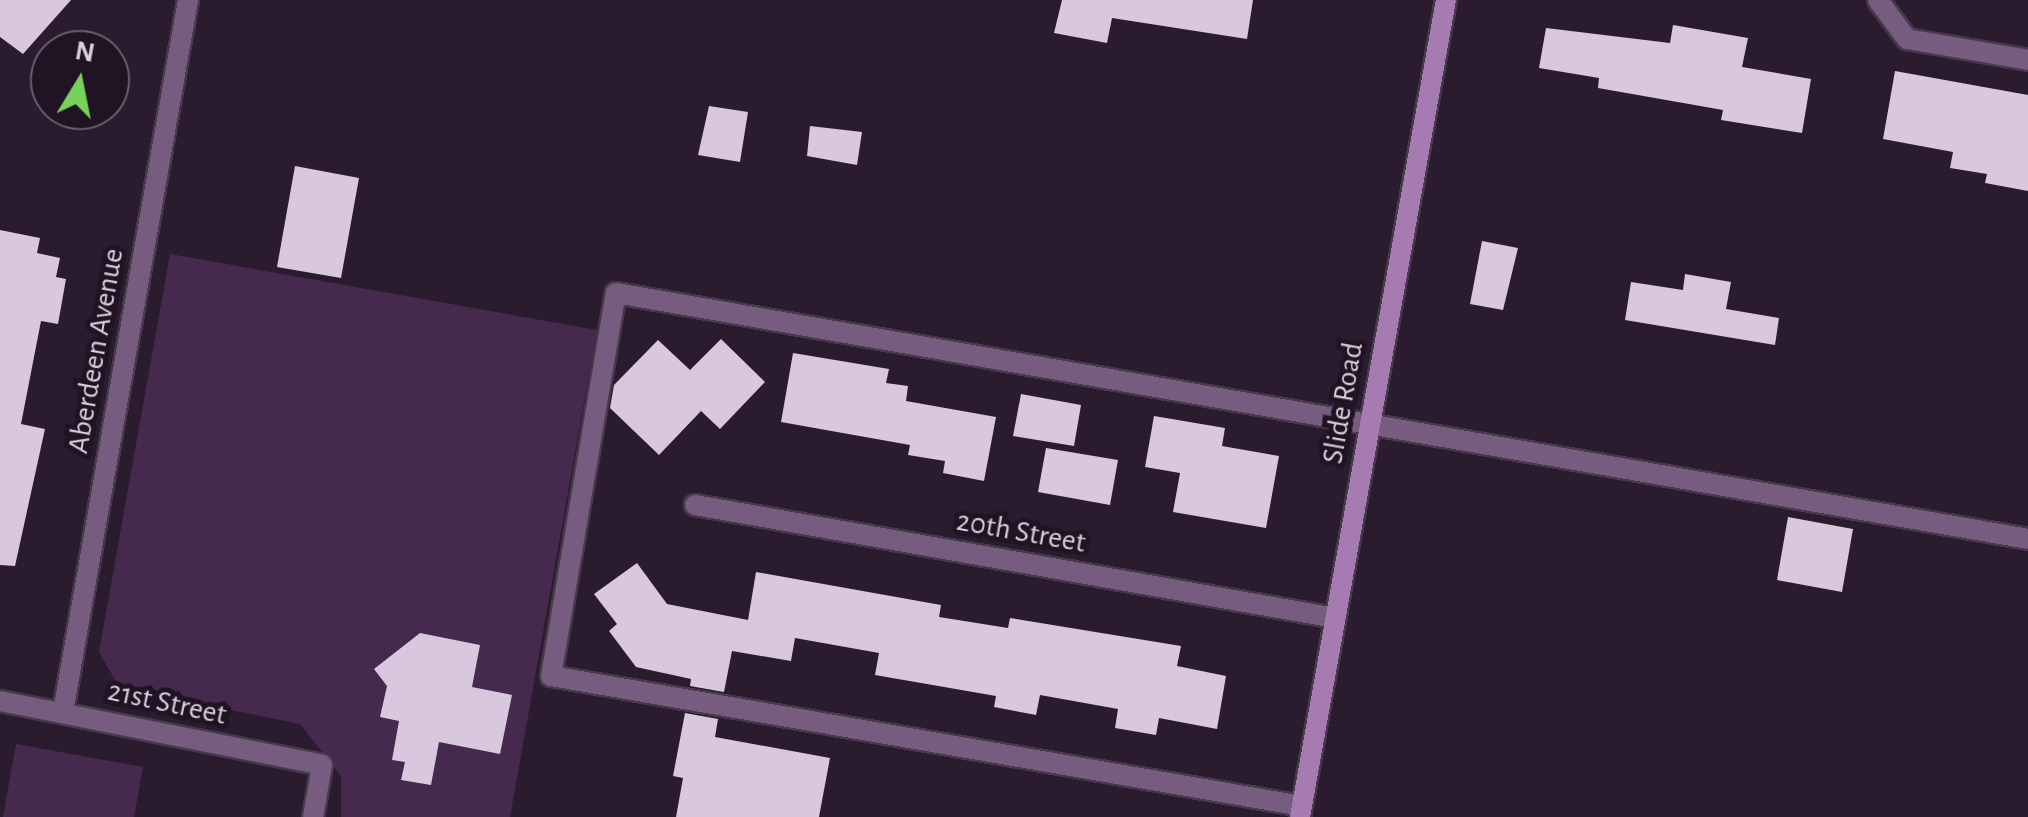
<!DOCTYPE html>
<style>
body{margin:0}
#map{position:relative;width:2028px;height:817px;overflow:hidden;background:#2a1c2e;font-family:"Alegreya Sans",sans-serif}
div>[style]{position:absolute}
.green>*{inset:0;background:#462a4e}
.building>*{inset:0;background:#d9c7de}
.roads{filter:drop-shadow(2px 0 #46394a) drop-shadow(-2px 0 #46394a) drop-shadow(0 2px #46394a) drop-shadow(0 -2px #46394a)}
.service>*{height:20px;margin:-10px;padding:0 10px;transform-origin:10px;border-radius:10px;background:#765c7e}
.minor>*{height:20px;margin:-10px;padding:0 10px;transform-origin:10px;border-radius:10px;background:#765c7e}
.secondary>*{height:20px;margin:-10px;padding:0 10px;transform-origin:10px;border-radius:10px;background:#a67bb2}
span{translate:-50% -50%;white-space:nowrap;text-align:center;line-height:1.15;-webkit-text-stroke:10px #201324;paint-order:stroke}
.street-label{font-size:30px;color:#d8cfdb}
.north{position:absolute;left:30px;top:30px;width:100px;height:100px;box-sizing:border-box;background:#201324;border:2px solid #6a5e6d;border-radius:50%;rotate:10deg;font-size:28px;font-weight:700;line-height:40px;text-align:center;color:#d8cfdb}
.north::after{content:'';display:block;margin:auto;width:35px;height:45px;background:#78d158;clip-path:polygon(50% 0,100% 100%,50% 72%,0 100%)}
</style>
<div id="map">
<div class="green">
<div style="clip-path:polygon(170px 254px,597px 330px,510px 817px,341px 817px,341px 776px,300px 724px,119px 687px,99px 652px)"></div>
<div style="clip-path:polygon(16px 744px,143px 767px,134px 817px,3px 817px)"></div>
</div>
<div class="building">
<div style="clip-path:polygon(0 0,71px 0,23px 54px,0 37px)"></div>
<div style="clip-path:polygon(1062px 0,1253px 0,1247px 39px,1112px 18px,1107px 43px,1054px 33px)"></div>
<div style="clip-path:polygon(1673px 25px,1748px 38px,1742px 67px,1811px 79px,1802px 133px,1721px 120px,1723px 110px,1598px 88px,1599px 78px,1539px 68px,1546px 28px,1670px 43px)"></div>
<div style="clip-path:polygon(1895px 71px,2028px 95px,2028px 191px,1985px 183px,1987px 174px,1950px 168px,1953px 152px,1883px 139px)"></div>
<div style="clip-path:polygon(709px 106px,748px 112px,740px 162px,698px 155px)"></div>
<div style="clip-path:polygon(810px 126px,862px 132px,857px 165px,807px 156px)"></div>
<div style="clip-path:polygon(295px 166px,359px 178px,341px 278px,277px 267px)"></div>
<div style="clip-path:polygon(0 230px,40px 238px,37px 253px,60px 258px,56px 277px,66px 279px,58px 324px,41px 321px,21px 424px,45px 429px,15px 566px,0 565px)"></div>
<div style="clip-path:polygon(1482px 241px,1518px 248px,1503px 310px,1470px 304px)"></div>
<div style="clip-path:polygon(1685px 274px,1731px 282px,1726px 309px,1779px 318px,1775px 345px,1625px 320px,1631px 282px,1683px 290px)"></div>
<div style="clip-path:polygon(721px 339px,765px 382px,720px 429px,701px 411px,659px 455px,610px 408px,614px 385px,658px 340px,690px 370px)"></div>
<div style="clip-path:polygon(793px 353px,889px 369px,886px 383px,908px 386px,906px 401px,996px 417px,984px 481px,943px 473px,945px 461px,908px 455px,910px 445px,781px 422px)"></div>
<div style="clip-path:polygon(1021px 394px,1081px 405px,1074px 446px,1013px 436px)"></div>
<div style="clip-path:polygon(1154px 416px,1225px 428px,1222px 446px,1279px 456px,1266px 528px,1173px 512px,1180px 473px,1145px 467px)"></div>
<div style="clip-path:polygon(1046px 448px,1118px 460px,1110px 505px,1038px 492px)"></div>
<div style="clip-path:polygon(1788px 517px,1853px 529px,1842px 592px,1777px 580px)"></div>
<div style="clip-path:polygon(637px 563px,667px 604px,748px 620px,756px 572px,941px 605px,939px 617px,1008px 628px,1010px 618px,1181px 646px,1177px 666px,1226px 676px,1217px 729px,1159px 718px,1156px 735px,1115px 728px,1118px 709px,1040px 695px,1036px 715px,994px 707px,996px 696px,875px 675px,879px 653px,795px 638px,791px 661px,732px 651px,724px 692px,690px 686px,691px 679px,636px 667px,609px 631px,617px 624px,594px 594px)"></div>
<div style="clip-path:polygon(420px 633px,480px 645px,472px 687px,512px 695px,500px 754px,439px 742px,431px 785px,401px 780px,405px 762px,392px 760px,399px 721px,380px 717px,387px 686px,374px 669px)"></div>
<div style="clip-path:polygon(685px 713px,718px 719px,715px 737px,830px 758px,819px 817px,676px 817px,683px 778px,673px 776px)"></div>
</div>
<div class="roads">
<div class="service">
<div style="left:1878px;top:0;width:49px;rotate:53.4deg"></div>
<div style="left:1907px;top:39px;width:123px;rotate:9.8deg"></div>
<div style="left:1302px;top:806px;width:762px;rotate:-170.18deg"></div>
<div style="left:551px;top:676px;width:388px;rotate:-80.4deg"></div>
<div style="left:616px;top:293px;width:1433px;rotate:9.88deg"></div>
</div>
<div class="minor">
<div style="left:695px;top:505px;width:650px;rotate:10.01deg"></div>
<div style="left:0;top:701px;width:328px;rotate:11.2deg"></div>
<div style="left:322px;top:765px;width:53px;rotate:99.8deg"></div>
<div style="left:63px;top:712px;width:723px;rotate:-80.04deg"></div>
</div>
<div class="secondary">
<div style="left:1300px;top:817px;width:830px;rotate:-79.87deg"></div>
</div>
</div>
<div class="street-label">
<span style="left:96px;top:351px;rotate:-80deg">Aberdeen Avenue</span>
<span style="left:1343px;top:403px;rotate:-80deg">Slide Road</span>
<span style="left:1021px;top:532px;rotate:10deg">20th Street</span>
<span style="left:167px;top:703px;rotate:12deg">21st Street</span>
</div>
<div class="north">N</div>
</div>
